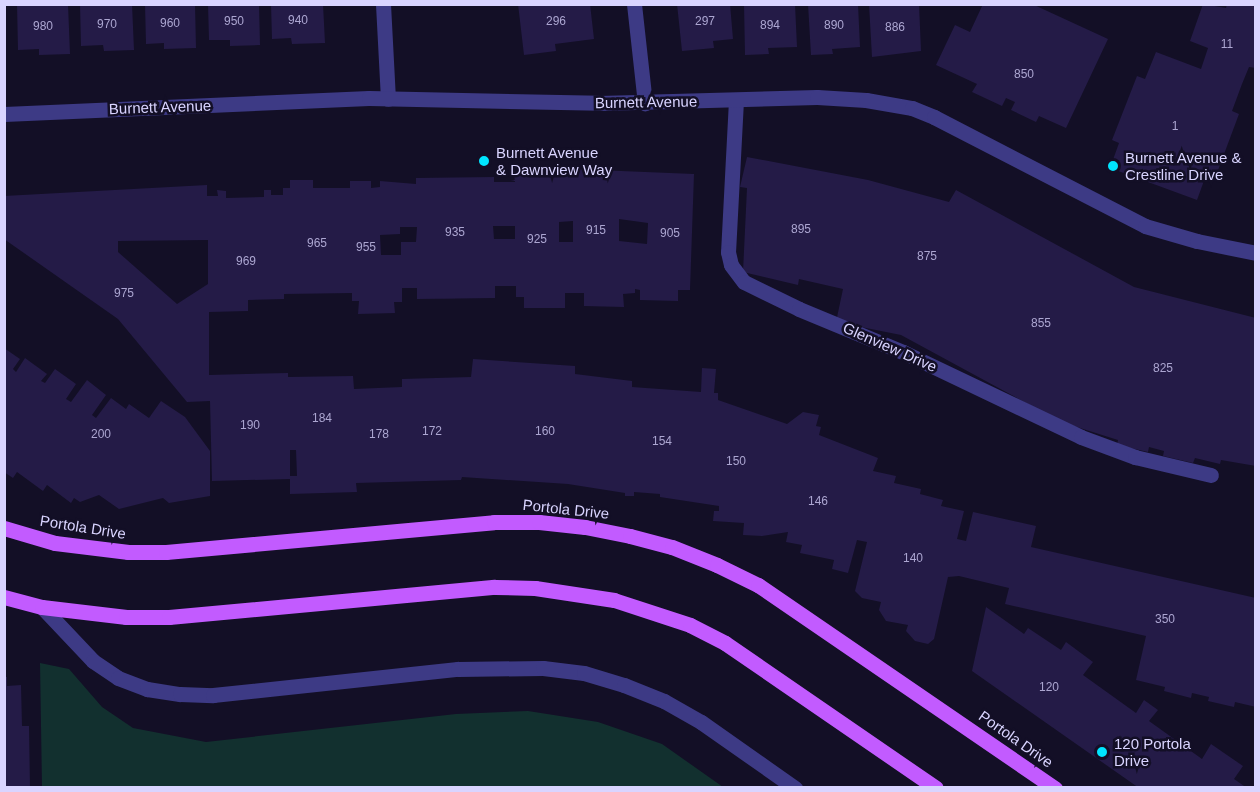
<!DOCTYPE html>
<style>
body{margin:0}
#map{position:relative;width:1260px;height:792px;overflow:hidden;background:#130f26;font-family:Helvetica,sans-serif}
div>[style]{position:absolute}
.green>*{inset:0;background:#12302f}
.building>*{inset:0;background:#241b47}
.lane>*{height:15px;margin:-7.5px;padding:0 7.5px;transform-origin:7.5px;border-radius:7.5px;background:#3d3a85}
.street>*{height:15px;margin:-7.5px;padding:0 7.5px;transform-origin:7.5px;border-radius:7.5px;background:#3d3a85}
.primary>*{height:15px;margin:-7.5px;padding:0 7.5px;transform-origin:7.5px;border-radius:7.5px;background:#c25bff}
.dots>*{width:16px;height:16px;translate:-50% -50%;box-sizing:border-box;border:3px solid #130f26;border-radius:50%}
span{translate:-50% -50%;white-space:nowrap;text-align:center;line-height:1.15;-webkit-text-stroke:5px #130f26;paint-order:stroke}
.number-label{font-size:12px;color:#aca6d1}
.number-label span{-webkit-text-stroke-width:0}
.street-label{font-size:15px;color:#d9d4ff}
.poi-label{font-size:15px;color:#d9d4ff}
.left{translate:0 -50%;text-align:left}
.frame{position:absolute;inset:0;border:6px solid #d9d4ff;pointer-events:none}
</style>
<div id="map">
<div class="green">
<div style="clip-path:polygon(40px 663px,69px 669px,102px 707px,133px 728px,206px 742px,456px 714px,528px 711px,598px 722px,662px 744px,723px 787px,42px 787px)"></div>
</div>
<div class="building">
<div style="clip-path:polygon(17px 4px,68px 4px,70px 54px,39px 55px,39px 49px,18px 50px)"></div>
<div style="clip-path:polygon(80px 4px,132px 4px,134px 50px,104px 51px,103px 45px,81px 46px)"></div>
<div style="clip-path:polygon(145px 4px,195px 4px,196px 48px,164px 49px,164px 43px,146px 44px)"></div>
<div style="clip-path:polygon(208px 4px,259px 4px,260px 45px,230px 46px,230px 40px,209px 40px)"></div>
<div style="clip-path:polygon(271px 4px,323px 4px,325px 43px,292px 44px,291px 38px,272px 39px)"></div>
<div style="clip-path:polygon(518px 4px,590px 4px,594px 39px,555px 44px,556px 51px,524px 55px)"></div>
<div style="clip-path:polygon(677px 4px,730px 4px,733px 39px,713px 41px,714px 48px,682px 51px)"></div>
<div style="clip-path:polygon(744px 4px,795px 4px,797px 47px,768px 48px,769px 54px,745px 55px)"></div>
<div style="clip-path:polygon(808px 4px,858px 4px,860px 47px,832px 49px,833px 54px,811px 55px)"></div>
<div style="clip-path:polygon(869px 4px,919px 4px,921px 51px,872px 57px)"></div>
<div style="clip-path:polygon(983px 4px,1032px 4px,1108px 39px,1066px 128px,1039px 116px,1036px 122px,1011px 110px,1015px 102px,1006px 98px,1002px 106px,972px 92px,977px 84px,936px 65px,955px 25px,970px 32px)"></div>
<div style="clip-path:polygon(1203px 4px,1226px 8px,1227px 4px,1256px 4px,1256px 68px,1249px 67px,1242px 84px,1232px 111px,1239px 114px,1214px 181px,1205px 178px,1197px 200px,1110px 168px,1119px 143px,1112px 140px,1137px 76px,1145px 79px,1156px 52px,1201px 69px,1208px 48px,1190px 41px)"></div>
<div style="clip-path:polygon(747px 157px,868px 180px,949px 202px,956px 190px,1134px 287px,1256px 318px,1256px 466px,1221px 460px,1220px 464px,1195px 458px,1193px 463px,1163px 456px,1164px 451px,1149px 447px,1148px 452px,1117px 445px,1118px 440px,1061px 422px,901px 335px,836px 322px,843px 289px,799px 279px,798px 285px,743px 272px,747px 188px,740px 187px)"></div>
<div style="clip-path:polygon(evenodd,572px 169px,694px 174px,690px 290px,678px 290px,678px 301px,640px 300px,640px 290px,635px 289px,635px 293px,623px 294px,624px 307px,584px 306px,584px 293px,565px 293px,565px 308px,524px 308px,524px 297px,516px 297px,516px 286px,495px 286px,495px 298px,417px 299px,417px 288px,402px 288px,402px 302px,394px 302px,395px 313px,358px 314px,359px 301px,352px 301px,352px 293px,284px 294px,284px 299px,248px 300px,248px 311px,209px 312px,209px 375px,288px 373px,288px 377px,353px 376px,354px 389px,402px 387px,402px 379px,471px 377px,473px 359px,575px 366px,575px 374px,632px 381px,632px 387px,701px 392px,702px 368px,716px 369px,714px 393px,718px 393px,718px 400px,787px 424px,803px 412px,819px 415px,816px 426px,821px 427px,819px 435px,878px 458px,873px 471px,896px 476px,894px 483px,921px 489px,920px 494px,943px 500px,941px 506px,964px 511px,957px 539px,966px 541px,973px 512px,1036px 526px,1031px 547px,1256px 598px,1256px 707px,1235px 702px,1234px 707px,1208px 701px,1209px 697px,1192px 693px,1191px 698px,1164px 691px,1165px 687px,1136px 680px,1146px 636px,1005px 604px,1009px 588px,959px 576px,948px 577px,934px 639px,928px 644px,915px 641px,906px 631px,908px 625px,886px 621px,879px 610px,881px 602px,862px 598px,855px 591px,867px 542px,857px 540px,848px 573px,832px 569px,834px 560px,800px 553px,802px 545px,786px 542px,788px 532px,762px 536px,743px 535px,744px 523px,713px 521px,714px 511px,719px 511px,719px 506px,660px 497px,660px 494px,634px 492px,634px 496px,625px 496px,625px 493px,568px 484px,462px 477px,461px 480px,356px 483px,357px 492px,290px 494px,290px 479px,212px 481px,210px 401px,187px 402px,118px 319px,4px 239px,4px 196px,207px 185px,207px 196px,218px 196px,217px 190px,226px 191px,226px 198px,264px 197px,264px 190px,271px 190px,271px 195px,283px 195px,283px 188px,290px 188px,290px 180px,313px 180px,313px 188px,350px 188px,350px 181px,371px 181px,371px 188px,380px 187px,380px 181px,416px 184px,416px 178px,494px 177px,494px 182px,515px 182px,514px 174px,572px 173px,572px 169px,619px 219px,648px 223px,647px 244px,619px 241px,619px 219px,572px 169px,573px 221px,573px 242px,559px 242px,559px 222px,573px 221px,572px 169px,493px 226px,515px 226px,515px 239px,494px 239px,493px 226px,572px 169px,400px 227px,417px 227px,416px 242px,401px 242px,401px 255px,381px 255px,380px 235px,400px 234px,400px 227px,572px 169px,208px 240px,208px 284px,177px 304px,118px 252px,118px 241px,208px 240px,572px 169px,290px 450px,296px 450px,297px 476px,290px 476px,290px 450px)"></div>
<div style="clip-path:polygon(4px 348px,20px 359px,13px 369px,16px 372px,25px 358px,47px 374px,41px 381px,45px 383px,55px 369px,76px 384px,66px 399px,71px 402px,87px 380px,106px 395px,92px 415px,96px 418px,111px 398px,126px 409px,129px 404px,149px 418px,161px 401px,185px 417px,210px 451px,210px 496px,169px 503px,163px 498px,119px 509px,99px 495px,80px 502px,74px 498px,71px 503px,47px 485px,43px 491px,17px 472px,13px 478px,4px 472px)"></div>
<div style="clip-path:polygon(986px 607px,1024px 634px,1028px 628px,1061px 650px,1066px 642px,1093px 662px,1083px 675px,1136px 713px,1144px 700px,1158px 710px,1149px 721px,1202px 759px,1211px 744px,1243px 766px,1234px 779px,1247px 788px,1139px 788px,972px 671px)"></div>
<div style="clip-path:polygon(4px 677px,7px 677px,7px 686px,21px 685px,22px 726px,29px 726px,30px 788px,4px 788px)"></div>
</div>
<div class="lane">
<div style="left:42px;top:607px;width:74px;rotate:46.6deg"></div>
<div style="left:93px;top:661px;width:30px;rotate:34deg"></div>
<div style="left:118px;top:678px;width:31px;rotate:21deg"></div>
<div style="left:147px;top:689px;width:33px;rotate:9deg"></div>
<div style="left:180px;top:694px;width:33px;rotate:2deg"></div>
<div style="left:213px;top:695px;width:246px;rotate:-6.1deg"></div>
<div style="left:458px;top:669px;width:85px;rotate:-0.7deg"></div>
<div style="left:543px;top:668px;width:41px;rotate:7deg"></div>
<div style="left:584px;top:673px;width:42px;rotate:16.7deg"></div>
<div style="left:624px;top:685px;width:43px;rotate:21.8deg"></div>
<div style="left:664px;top:701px;width:43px;rotate:29.6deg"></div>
<div style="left:701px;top:722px;width:115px;rotate:35.1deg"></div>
</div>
<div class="street">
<div style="left:383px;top:4px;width:95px;rotate:87deg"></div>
<div style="left:634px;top:4px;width:100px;rotate:83.7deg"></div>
<div style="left:736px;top:100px;width:152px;rotate:93deg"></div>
<div style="left:728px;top:252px;width:13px;rotate:77deg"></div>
<div style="left:731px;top:265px;width:21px;rotate:53deg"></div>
<div style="left:744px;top:282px;width:61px;rotate:26.1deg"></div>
<div style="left:799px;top:309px;width:113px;rotate:22.5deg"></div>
<div style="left:903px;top:352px;width:197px;rotate:25.5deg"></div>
<div style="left:1081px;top:437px;width:58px;rotate:20.3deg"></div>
<div style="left:1135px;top:457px;width:78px;rotate:13.3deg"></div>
<div style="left:4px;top:114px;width:365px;rotate:-2.5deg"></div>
<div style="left:369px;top:98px;width:230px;rotate:1.2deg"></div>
<div style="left:599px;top:103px;width:218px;rotate:-1.6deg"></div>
<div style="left:817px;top:97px;width:49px;rotate:3.5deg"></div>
<div style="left:866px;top:100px;width:47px;rotate:9.9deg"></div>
<div style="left:912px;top:108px;width:24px;rotate:22deg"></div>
<div style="left:934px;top:117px;width:237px;rotate:27.3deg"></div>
<div style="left:1145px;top:226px;width:54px;rotate:16.1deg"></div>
<div style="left:1197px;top:241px;width:60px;rotate:11.5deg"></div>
</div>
<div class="primary">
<div style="left:4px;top:528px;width:53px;rotate:16.4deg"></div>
<div style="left:55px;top:543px;width:74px;rotate:7deg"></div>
<div style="left:128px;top:552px;width:38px"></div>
<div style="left:166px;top:552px;width:329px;rotate:-5.2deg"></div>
<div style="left:494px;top:522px;width:45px"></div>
<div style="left:539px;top:522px;width:46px;rotate:6.2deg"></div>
<div style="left:585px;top:527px;width:46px;rotate:11.3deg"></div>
<div style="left:630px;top:536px;width:43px;rotate:14.7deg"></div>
<div style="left:672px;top:547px;width:48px;rotate:21.8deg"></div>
<div style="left:717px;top:565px;width:46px;rotate:26deg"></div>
<div style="left:758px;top:585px;width:360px;rotate:34.4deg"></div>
<div style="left:4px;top:597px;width:39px;rotate:15deg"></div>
<div style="left:42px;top:607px;width:85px;rotate:6.8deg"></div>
<div style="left:126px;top:617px;width:43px"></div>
<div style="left:169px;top:617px;width:327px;rotate:-5.3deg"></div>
<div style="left:495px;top:587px;width:40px;rotate:1.4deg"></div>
<div style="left:535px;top:588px;width:80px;rotate:8.6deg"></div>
<div style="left:614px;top:600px;width:80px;rotate:18.2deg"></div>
<div style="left:690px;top:625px;width:39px;rotate:27deg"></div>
<div style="left:725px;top:643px;width:256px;rotate:34.5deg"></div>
</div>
<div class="dots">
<div style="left:484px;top:161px;background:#00e5ff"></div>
<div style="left:1113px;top:166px;background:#00e5ff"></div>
<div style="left:1102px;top:752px;background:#00e5ff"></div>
</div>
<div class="number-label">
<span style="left:298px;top:21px">940</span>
<span style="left:234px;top:22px">950</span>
<span style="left:556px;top:22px">296</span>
<span style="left:705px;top:22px">297</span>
<span style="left:170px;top:24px">960</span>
<span style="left:107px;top:25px">970</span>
<span style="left:770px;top:26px">894</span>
<span style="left:834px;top:26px">890</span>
<span style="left:43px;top:27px">980</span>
<span style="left:895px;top:28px">886</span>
<span style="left:1227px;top:45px">11</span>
<span style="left:1024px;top:75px">850</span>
<span style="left:1175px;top:127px">1</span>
<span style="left:801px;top:230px">895</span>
<span style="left:596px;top:231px">915</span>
<span style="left:455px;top:233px">935</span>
<span style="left:670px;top:234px">905</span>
<span style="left:537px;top:240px">925</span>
<span style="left:317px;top:244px">965</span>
<span style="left:366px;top:248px">955</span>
<span style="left:927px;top:257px">875</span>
<span style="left:246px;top:262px">969</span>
<span style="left:124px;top:294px">975</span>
<span style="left:1041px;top:324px">855</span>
<span style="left:1163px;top:369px">825</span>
<span style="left:322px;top:419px">184</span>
<span style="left:250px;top:426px">190</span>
<span style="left:432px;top:432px">172</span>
<span style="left:545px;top:432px">160</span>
<span style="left:101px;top:435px">200</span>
<span style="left:379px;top:435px">178</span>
<span style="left:662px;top:442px">154</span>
<span style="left:736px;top:462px">150</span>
<span style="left:818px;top:502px">146</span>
<span style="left:913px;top:559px">140</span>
<span style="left:1165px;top:620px">350</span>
<span style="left:1049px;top:688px">120</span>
</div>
<div class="street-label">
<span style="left:646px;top:102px;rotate:-1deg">Burnett Avenue</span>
<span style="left:160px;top:107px;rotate:-2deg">Burnett Avenue</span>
<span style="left:890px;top:347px;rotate:24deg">Glenview Drive</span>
<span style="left:566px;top:509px;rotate:6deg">Portola Drive</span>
<span style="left:83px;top:527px;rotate:9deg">Portola Drive</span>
<span style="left:1016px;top:739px;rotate:35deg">Portola Drive</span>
</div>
<div class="poi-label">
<span class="left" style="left:496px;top:161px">Burnett Avenue<br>&amp; Dawnview Way</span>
<span class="left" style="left:1125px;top:166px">Burnett Avenue &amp;<br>Crestline Drive</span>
<span class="left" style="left:1114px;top:752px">120 Portola<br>Drive</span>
</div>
<div class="frame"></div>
</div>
